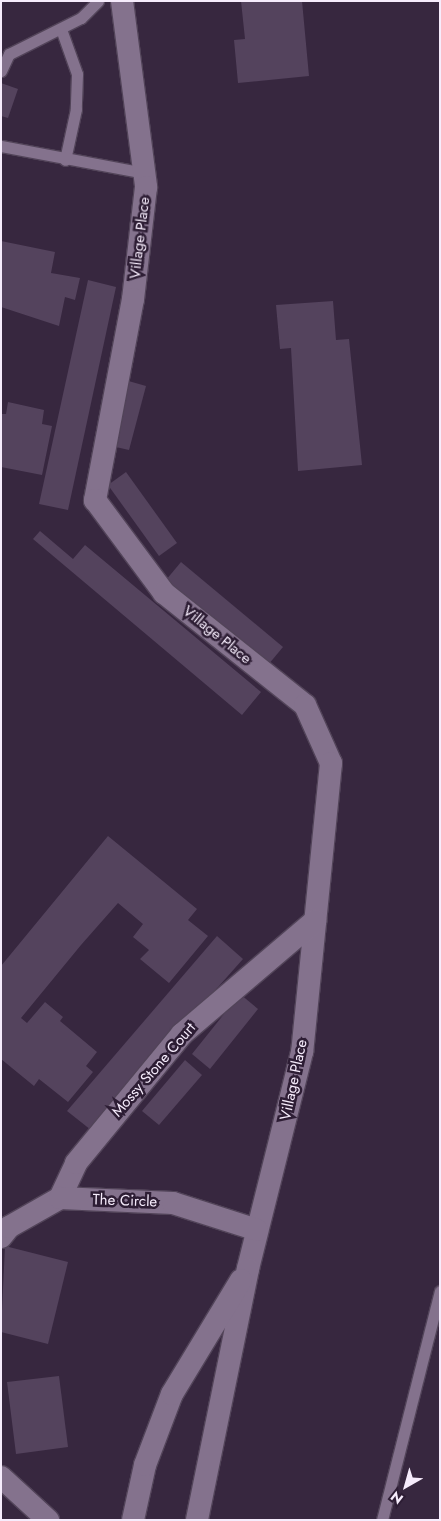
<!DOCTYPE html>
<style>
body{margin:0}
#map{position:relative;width:441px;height:1521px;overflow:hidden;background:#37273f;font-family:Jost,sans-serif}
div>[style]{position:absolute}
.building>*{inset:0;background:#54435d}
.roads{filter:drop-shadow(1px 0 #524459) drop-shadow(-1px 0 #524459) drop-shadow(0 1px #524459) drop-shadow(0 -1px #524459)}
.lane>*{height:11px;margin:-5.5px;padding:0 5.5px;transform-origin:5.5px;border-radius:5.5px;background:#84728d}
.street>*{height:22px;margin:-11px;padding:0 11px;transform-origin:11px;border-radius:11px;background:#84728d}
span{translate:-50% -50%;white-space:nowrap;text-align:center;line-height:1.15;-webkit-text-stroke:5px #2d1d34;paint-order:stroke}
.street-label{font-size:15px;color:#f6ecfc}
.frame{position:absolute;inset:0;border:2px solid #f6ecfc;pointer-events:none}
.north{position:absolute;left:381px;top:1461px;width:50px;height:50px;-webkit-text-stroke:4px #2d1d34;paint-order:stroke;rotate:218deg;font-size:14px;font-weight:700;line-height:20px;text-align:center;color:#f6ecfc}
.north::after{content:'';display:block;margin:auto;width:18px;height:22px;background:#f6ecfc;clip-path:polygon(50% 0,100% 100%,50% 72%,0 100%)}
</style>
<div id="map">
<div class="building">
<div style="clip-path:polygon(241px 1px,302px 1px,309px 76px,238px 83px,234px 40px,245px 39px)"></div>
<div style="clip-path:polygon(1px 83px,18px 89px,8px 118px,1px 116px)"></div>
<div style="clip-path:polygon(1px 241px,55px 252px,51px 273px,80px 278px,75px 300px,65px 297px,59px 326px,1px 307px)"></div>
<div style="clip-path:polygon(88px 280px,116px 287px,68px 510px,39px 504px)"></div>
<div style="clip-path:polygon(333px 301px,336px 340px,349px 339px,362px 465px,298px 471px,291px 348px,280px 349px,276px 305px)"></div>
<div style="clip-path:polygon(125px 380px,146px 386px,129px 450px,107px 445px)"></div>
<div style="clip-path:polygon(8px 402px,44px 410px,42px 424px,52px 426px,42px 475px,1px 467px,1px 414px,6px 414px)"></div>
<div style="clip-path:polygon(126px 472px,177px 543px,159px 556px,108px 485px)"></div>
<div style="clip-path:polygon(40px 531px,73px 559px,85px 545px,261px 692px,242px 715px,33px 539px)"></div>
<div style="clip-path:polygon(181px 562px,283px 647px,268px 665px,166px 580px)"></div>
<div style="clip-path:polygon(108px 836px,197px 909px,188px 920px,208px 936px,169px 983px,140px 959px,149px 950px,133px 937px,143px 924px,118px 903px,81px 945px,21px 1018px,27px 1023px,45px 1002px,63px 1017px,60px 1021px,97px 1052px,86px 1066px,93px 1072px,68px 1102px,39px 1079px,34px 1086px,1px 1059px,1px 966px)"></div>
<div style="clip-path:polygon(217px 936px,243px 959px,91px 1130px,67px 1111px)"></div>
<div style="clip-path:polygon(240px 994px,258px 1009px,210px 1069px,192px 1054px)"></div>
<div style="clip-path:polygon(185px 1060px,202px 1075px,159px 1125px,142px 1111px)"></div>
<div style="clip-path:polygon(5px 1246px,68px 1262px,48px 1344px,1px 1332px)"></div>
<div style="clip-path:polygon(59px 1376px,68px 1447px,16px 1454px,7px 1382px)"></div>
</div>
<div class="roads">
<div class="lane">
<div style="left:61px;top:29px;width:48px;rotate:70.4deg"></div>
<div style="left:77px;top:74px;width:35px;rotate:92deg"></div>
<div style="left:76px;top:109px;width:52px;rotate:102.2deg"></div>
<div style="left:1px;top:71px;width:19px;rotate:-65deg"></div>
<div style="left:9px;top:54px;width:80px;rotate:-26.6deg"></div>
<div style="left:81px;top:18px;width:24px;rotate:-45deg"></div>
<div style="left:1px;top:146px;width:147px;rotate:10.6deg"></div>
<div style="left:382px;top:1520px;width:236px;rotate:-75.8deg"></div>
</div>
<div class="street">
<div style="left:122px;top:1px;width:188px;rotate:82.6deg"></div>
<div style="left:146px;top:187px;width:113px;rotate:96.6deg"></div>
<div style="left:133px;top:299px;width:205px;rotate:100.7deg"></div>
<div style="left:95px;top:500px;width:116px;rotate:53.4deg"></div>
<div style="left:164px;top:593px;width:180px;rotate:38.5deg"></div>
<div style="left:305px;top:705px;width:64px;rotate:65.9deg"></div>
<div style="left:331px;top:763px;width:290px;rotate:95.7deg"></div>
<div style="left:302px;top:1052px;width:224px;rotate:104deg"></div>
<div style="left:248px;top:1269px;width:256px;rotate:101.5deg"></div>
<div style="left:60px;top:1198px;width:38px;rotate:-65deg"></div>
<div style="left:76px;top:1163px;width:167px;rotate:-50.6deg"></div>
<div style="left:182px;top:1034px;width:175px;rotate:-40.4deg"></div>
<div style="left:1px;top:1237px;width:13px;rotate:-51deg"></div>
<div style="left:9px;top:1227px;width:59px;rotate:-29.6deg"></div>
<div style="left:60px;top:1198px;width:113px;rotate:2.5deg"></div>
<div style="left:173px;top:1203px;width:88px;rotate:17.8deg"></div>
<div style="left:1px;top:1477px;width:64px;rotate:42.5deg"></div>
<div style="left:133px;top:1520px;width:56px;rotate:-77.7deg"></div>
<div style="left:145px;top:1465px;width:76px;rotate:-69.2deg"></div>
<div style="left:172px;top:1394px;width:133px;rotate:-58.8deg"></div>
</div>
</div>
<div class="street-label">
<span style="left:140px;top:238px;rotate:-83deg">Village Place</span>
<span style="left:217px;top:635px;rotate:39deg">Village Place</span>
<span style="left:154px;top:1070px;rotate:-49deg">Mossy Stone Court</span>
<span style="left:294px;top:1080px;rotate:-78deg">Village Place</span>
<span style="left:125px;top:1201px;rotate:2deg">The Circle</span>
</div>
<div class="frame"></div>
<div class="north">N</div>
</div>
